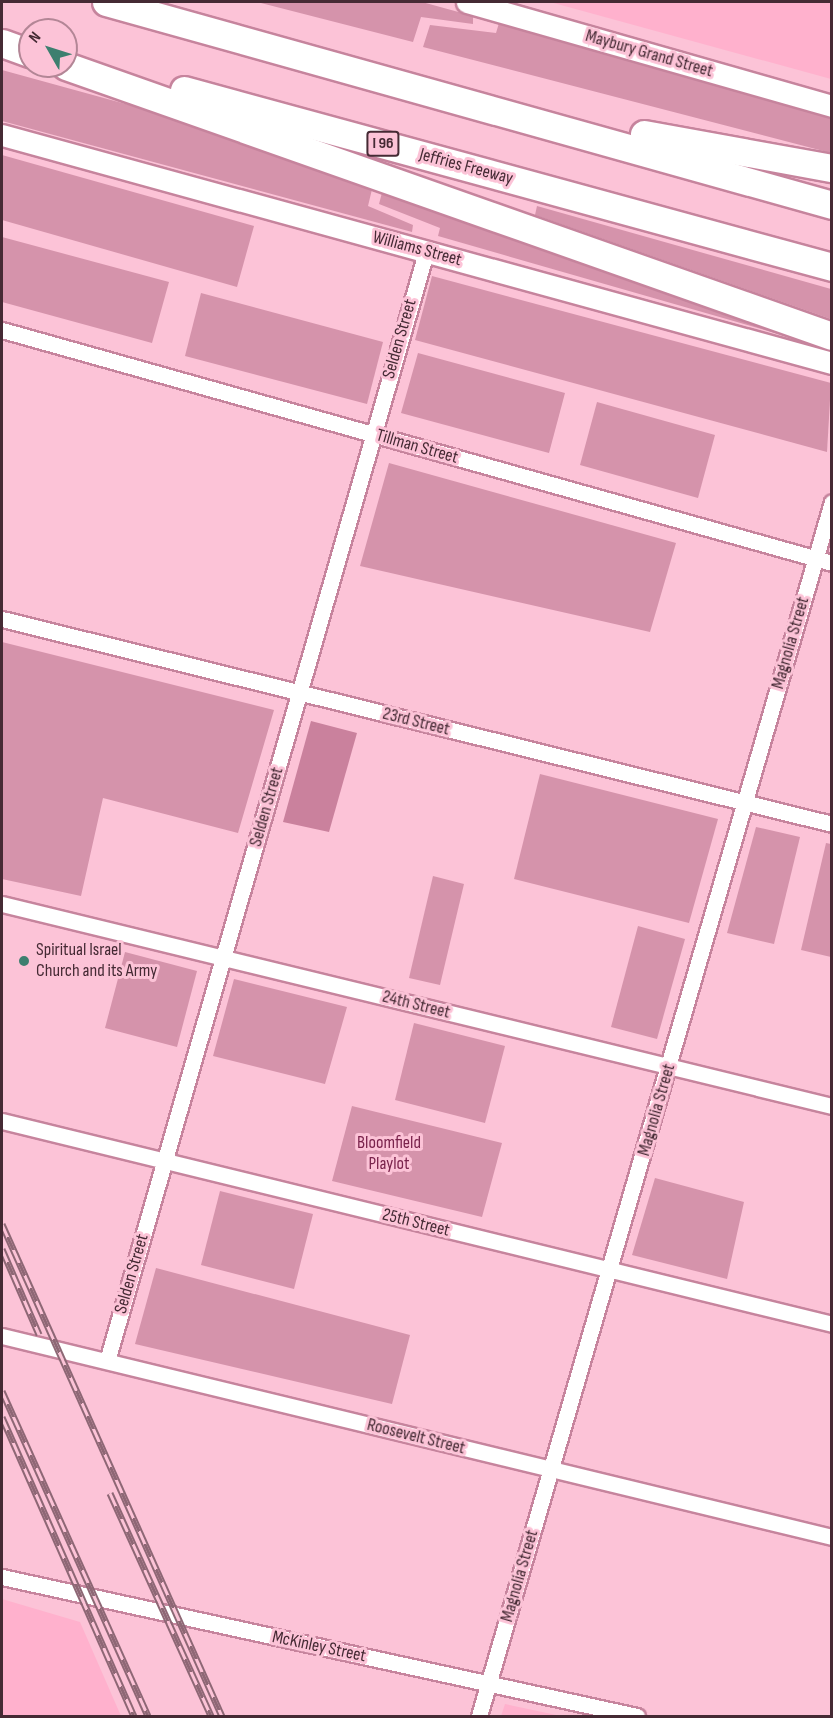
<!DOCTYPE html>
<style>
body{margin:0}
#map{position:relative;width:833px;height:1718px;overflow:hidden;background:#fcc3d7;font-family:"Sofia Sans Condensed",sans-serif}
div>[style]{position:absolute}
.built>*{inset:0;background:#ffb1cd}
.green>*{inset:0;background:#d593ab}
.forest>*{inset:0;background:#ca819d}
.roads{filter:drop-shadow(2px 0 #c6849d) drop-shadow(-2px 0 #c6849d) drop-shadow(0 2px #c6849d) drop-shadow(0 -2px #c6849d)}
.street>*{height:15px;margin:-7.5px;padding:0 7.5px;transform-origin:7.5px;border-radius:7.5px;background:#fff}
.secondary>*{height:21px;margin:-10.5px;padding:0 10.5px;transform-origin:10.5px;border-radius:10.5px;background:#fff}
.highway>*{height:27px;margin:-13.5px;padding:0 13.5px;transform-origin:13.5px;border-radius:13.5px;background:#fff}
.rail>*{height:7px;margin-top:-3.5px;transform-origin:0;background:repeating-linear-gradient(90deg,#fcc3d7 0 14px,#8e6775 0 28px);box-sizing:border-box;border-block:2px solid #8e6775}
.dots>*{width:16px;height:16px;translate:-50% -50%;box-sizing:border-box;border:3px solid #fcc3d7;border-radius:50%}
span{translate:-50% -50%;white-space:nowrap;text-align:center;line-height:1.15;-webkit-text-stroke:6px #fcc3d7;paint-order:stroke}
.shield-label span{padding:2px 4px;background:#fcc3d7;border:2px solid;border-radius:4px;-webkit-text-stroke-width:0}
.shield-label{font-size:16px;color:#452a34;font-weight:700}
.street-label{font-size:18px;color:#452a34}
.poi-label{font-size:18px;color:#452a34}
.left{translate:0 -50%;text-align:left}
.park-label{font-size:18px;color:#7a234c}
.frame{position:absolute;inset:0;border:3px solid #452a34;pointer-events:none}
.north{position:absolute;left:18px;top:18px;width:60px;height:60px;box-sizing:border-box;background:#fcc3d7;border:2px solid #b38696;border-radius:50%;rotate:309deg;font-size:16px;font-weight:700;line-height:24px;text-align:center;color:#452a34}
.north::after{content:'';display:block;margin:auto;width:21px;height:27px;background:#3d7f6f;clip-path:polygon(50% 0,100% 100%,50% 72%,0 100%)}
</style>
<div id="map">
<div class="built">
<div style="clip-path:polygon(550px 2px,831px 2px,831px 79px)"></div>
<div style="clip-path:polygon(2px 1599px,80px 1622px,121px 1716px,2px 1716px)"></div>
<div style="clip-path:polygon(505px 1704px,561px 1716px,501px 1716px)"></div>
</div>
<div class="green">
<div style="clip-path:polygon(257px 2px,422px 2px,473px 16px,473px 24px,421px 17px,413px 42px)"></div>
<div style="clip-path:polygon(499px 23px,831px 115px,831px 153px,423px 47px,430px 25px,496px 33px)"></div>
<div style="clip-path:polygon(2px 70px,202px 125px,374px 181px,368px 206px,413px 225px,412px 232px,2px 121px)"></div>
<div style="clip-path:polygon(2px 155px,254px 226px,237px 287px,2px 220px)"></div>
<div style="clip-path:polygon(384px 185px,831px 349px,438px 236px,440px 228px,379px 204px)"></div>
<div style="clip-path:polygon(537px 206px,831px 289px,831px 319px,535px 215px)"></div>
<div style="clip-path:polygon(2px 237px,169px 282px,152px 343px,2px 302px)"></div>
<div style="clip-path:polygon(432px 276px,831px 383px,827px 452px,415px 340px)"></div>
<div style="clip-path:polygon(201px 293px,383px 342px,367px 404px,185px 356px)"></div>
<div style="clip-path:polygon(418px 353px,565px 393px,549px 453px,401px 413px)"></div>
<div style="clip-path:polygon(597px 402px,715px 435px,698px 498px,580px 465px)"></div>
<div style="clip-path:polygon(389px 463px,676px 543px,650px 632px,360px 566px)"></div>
<div style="clip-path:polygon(2px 642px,274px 710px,238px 833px,103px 798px,81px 896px,2px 879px)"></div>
<div style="clip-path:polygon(540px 774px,718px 819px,689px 923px,514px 879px)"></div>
<div style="clip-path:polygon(756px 827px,800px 837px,774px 944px,727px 933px)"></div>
<div style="clip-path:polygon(826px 843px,831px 844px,831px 957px,801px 950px)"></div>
<div style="clip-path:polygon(433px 876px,464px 884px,440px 985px,409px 978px)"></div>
<div style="clip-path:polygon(638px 926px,685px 939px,657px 1039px,611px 1027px)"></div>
<div style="clip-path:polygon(125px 952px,197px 971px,177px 1047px,105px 1028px)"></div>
<div style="clip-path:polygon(234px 979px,347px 1007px,325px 1084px,213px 1056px)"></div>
<div style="clip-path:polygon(414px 1023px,505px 1046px,485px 1123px,395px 1100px)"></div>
<div style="clip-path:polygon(352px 1106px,502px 1143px,482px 1217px,332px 1181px)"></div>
<div style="clip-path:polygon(655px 1178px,744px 1202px,727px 1279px,632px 1255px)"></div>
<div style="clip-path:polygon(220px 1191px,313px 1214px,294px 1289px,201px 1265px)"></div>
<div style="clip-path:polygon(156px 1268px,410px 1335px,392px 1404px,135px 1344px)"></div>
</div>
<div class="forest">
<div style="clip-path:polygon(311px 721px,357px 733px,329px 832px,283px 822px)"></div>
</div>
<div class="roads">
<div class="street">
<div style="left:2px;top:330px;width:862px;rotate:15.68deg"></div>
<div style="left:2px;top:619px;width:855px;rotate:13.87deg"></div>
<div style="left:2px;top:904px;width:854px;rotate:13.68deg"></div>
<div style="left:2px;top:1121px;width:854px;rotate:13.74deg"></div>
<div style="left:2px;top:1336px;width:854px;rotate:13.61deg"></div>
<div style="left:107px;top:1361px;width:1154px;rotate:-73.95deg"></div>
<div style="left:2px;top:1577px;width:650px;rotate:12.35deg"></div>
<div style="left:479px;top:1716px;width:1264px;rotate:-73.79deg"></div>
</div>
<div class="secondary">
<div style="left:467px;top:2px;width:380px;rotate:15.9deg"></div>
<div style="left:2px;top:135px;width:861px;rotate:15.36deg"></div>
</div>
<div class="highway">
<div style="left:106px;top:2px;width:754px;rotate:15.62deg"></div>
<div style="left:2px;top:43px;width:30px;rotate:20deg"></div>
<div style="left:66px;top:66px;width:812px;rotate:19.42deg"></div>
<div style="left:184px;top:90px;width:672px;rotate:15.28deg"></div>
<div style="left:644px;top:134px;width:191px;rotate:10.3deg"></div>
</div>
</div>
<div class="rail">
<div style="left:2px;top:1224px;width:539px;rotate:65.91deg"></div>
<div style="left:2px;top:1249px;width:93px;rotate:66.5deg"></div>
<div style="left:2px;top:1391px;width:356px;rotate:65.8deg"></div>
<div style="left:2px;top:1417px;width:327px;rotate:66.2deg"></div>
<div style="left:110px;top:1493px;width:245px;rotate:65.6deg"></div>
</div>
<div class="dots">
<div style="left:24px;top:961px;background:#3d7f6f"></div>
</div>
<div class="shield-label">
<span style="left:383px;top:144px">I 96</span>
</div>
<div class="street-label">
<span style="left:649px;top:54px;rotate:16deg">Maybury Grand Street</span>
<span style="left:466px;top:167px;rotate:15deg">Jeffries Freeway</span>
<span style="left:417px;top:249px;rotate:15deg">Williams Street</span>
<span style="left:400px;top:339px;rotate:-74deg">Selden Street</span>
<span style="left:417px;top:447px;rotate:16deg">Tillman Street</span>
<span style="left:791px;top:643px;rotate:-74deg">Magnolia Street</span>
<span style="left:416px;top:722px;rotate:14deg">23rd Street</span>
<span style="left:267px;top:807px;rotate:-74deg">Selden Street</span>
<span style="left:416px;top:1005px;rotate:14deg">24th Street</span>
<span style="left:657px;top:1110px;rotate:-74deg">Magnolia Street</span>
<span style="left:416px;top:1223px;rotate:14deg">25th Street</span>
<span style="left:132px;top:1274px;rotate:-74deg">Selden Street</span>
<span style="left:416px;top:1437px;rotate:14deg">Roosevelt Street</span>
<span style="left:520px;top:1576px;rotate:-74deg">Magnolia Street</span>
<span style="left:319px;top:1647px;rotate:12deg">McKinley Street</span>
</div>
<div class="poi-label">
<span class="left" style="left:36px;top:961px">Spiritual Israel<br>Church and its Army</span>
</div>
<div class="park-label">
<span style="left:389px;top:1154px">Bloomfield<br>Playlot</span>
</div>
<div class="frame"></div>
<div class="north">N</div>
</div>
